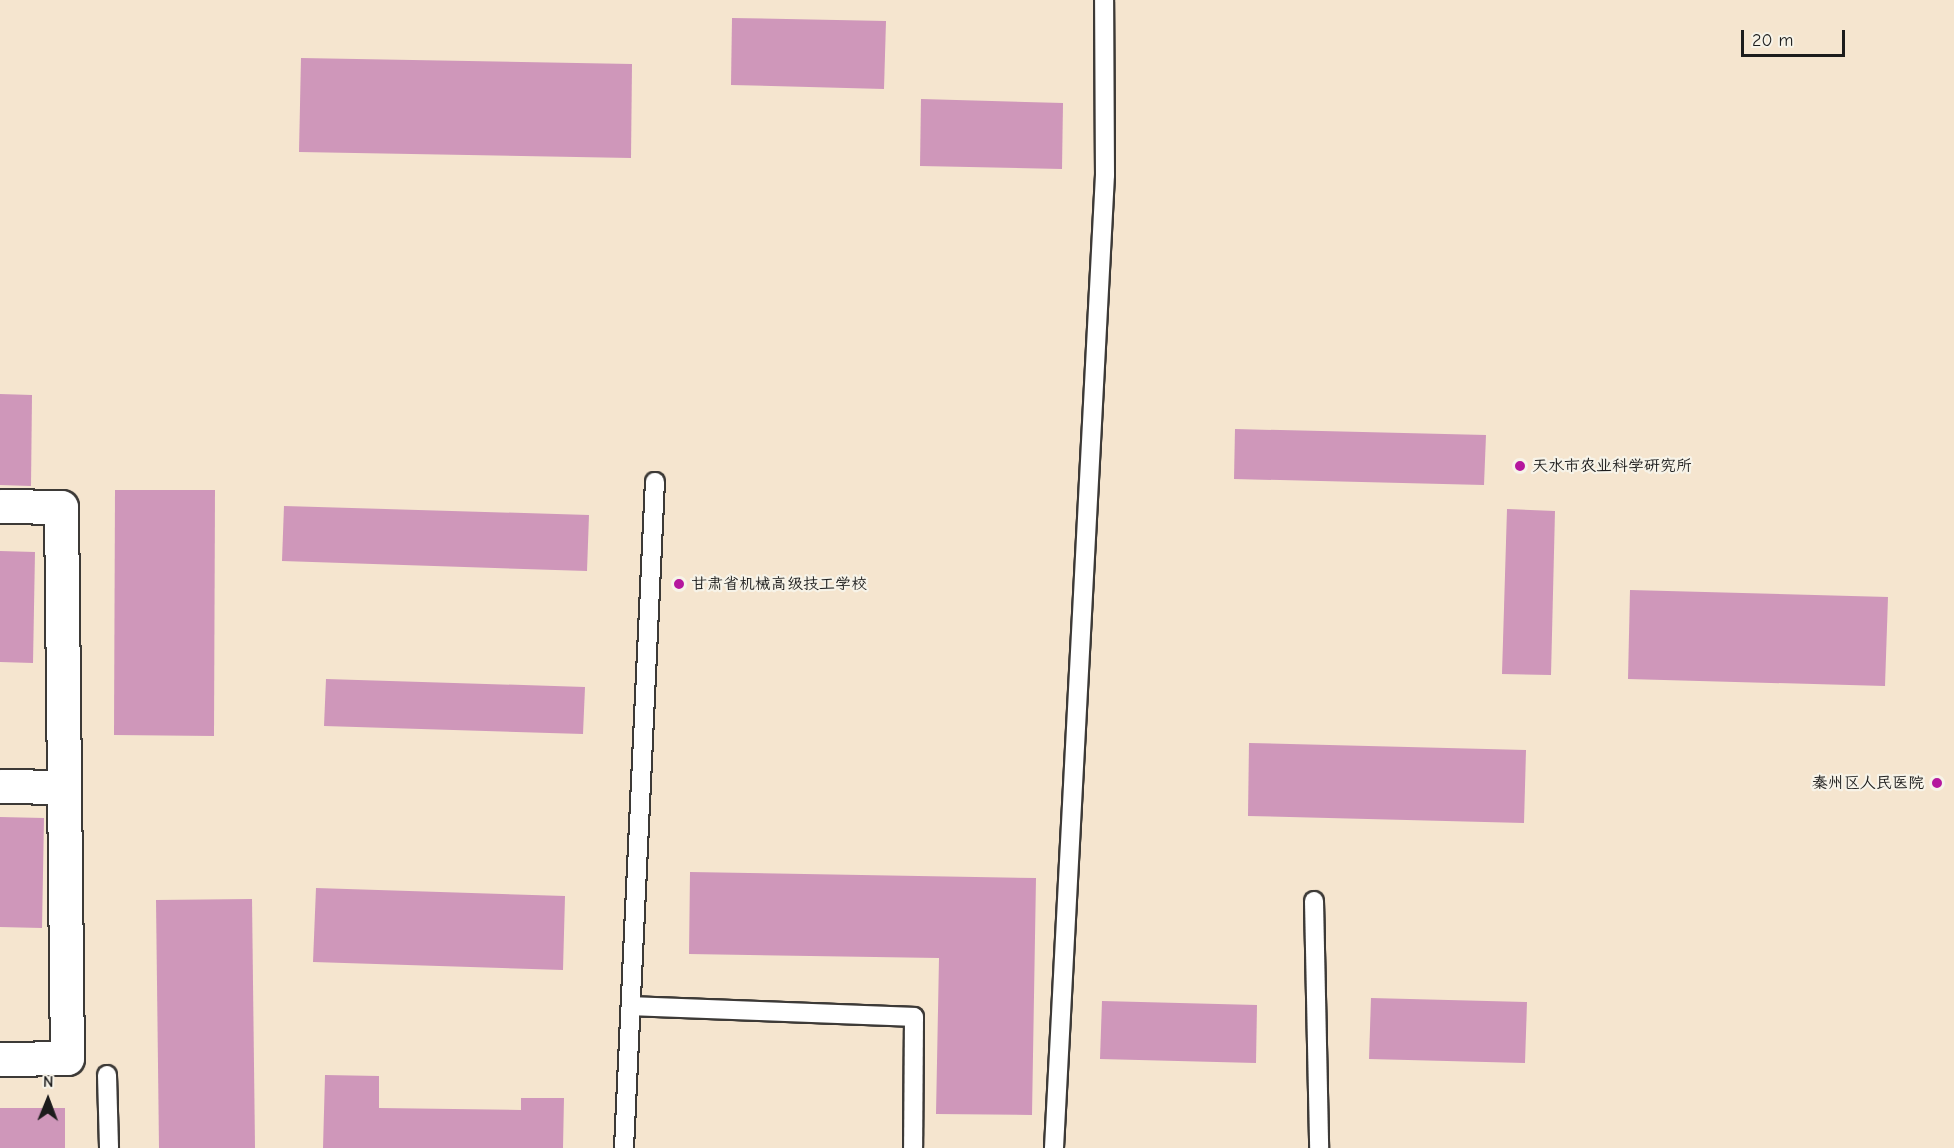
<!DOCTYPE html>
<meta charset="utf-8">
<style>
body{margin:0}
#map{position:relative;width:1954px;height:1148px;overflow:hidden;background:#f5e5cf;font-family:"Comic Neue","LXGW WenKai TC",sans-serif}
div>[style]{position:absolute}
.building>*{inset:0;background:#cf97ba}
.roads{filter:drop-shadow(2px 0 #3d3a37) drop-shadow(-2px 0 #3d3a37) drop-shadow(0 2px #3d3a37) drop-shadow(0 -2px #3d3a37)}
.service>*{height:18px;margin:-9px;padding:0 9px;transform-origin:9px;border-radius:9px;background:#fff}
.minor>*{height:33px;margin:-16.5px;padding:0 16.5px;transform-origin:16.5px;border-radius:16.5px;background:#fff}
.dots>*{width:16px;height:16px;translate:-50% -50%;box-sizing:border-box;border:3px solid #f7f3e8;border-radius:50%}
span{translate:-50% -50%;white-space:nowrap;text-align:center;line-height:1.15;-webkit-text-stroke:4.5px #f7f3e8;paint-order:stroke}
.poi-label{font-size:16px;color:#1c1c1c}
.left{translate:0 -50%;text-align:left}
.right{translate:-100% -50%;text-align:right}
.north{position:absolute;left:18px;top:1070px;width:60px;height:60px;-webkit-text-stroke:4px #f7f3e8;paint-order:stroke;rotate:1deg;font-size:16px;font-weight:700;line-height:24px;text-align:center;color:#1c1c1c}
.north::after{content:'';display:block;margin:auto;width:21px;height:27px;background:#1c1c1c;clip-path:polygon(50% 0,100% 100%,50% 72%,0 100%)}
.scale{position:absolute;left:1741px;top:30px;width:104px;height:27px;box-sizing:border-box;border:3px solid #1c1c1c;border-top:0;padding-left:8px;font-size:18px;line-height:21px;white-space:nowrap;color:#1c1c1c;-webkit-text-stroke:4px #f7f3e8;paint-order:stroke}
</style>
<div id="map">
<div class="building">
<div style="clip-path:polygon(732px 18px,886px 21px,884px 89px,731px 85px)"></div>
<div style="clip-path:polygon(301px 58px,632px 64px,631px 158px,299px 152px)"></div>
<div style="clip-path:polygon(921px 99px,1063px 103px,1062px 169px,920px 166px)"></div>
<div style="clip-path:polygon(0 394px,32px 395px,31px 486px,0 485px)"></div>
<div style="clip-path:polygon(1235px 429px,1486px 435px,1484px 485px,1234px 479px)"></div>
<div style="clip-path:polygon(115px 490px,215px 490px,214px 736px,114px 735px)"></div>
<div style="clip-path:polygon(284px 506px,589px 515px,587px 571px,282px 561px)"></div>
<div style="clip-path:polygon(1507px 509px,1555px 511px,1551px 675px,1502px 674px)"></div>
<div style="clip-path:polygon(0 551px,35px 552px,33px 663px,0 662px)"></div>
<div style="clip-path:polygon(1630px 590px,1888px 597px,1885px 686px,1628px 679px)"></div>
<div style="clip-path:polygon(326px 679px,585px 687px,583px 734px,324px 726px)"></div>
<div style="clip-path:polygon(1249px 743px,1526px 750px,1524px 823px,1248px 816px)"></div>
<div style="clip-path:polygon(0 817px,44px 818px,42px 928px,0 927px)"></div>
<div style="clip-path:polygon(690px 872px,1036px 878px,1032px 1115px,936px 1114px,939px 958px,689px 954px)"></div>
<div style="clip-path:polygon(316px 888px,565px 896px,563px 970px,313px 962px)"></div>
<div style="clip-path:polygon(252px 899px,255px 1148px,159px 1148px,156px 900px)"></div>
<div style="clip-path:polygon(1371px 998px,1527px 1002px,1525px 1063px,1369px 1059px)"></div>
<div style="clip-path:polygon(1102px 1001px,1257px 1005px,1256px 1063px,1100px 1059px)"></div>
<div style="clip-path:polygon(325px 1075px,379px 1076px,379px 1108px,521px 1110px,521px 1098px,564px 1098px,563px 1148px,323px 1148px)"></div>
<div style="clip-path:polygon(0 1108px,65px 1108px,65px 1148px,0 1148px)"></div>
</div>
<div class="roads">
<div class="service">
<div style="left:1314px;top:901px;width:247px;rotate:88.8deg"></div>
<div style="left:631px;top:1006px;width:283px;rotate:2.2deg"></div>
<div style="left:914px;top:1017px;width:131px;rotate:90.4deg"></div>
<div style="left:107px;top:1075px;width:73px;rotate:88.4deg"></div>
<div style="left:624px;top:1148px;width:667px;rotate:-87.34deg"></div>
<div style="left:1054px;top:1148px;width:974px;rotate:-87deg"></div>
<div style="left:1105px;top:175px;width:175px;rotate:-90.3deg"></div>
</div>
<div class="minor">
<div style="left:0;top:506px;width:61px;rotate:0.9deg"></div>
<div style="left:61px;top:507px;width:551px;rotate:89.38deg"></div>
<div style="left:67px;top:1058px;width:67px;rotate:179.1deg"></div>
<div style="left:0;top:786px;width:64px;rotate:0.9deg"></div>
</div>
</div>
<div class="dots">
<div style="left:1520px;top:466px;background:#b5179e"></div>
<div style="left:679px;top:584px;background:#b5179e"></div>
<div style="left:1937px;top:783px;background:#b5179e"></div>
</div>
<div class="poi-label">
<span class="left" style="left:1532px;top:466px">天水市农业科学研究所</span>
<span class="left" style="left:691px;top:584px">甘肃省机械高级技工学校</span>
<span class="right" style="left:1924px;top:783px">秦州区人民医院</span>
</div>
<div class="north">N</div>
<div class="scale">20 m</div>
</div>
